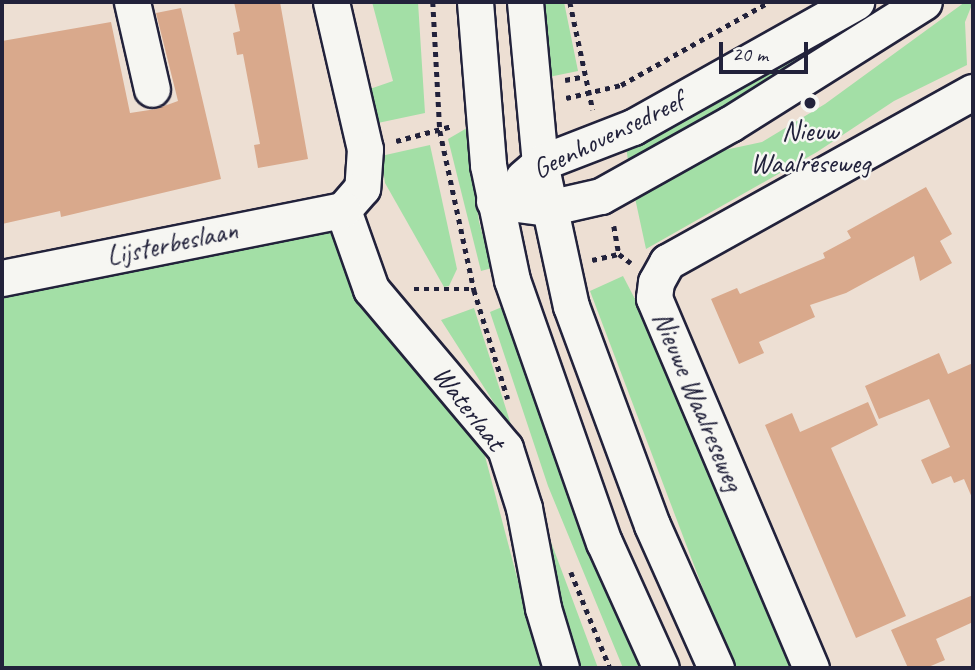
<!DOCTYPE html>
<style>
body{margin:0}
#map{position:relative;width:975px;height:670px;overflow:hidden;background:#eddfd3;font-family:Caveat,sans-serif}
div>[style]{position:absolute}
.green>*{inset:0;background:#a3dfa6}
.building>*{inset:0;background:#d9a98c}
.path>*{height:4.5px;margin-top:-2.25px;transform-origin:0;background:repeating-linear-gradient(90deg,#22223b 0 5px,transparent 0 10px)}
.roads{filter:drop-shadow(2px 0 #22223b) drop-shadow(-2px 0 #22223b) drop-shadow(0 2px #22223b) drop-shadow(0 -2px #22223b)}
.minor>*{height:35px;margin:-17.5px;padding:0 17.5px;transform-origin:17.5px;border-radius:17.5px;background:#f6f6f2}
.dots>*{width:19px;height:19px;translate:-50% -50%;box-sizing:border-box;border:4px solid #f6f6f2;border-radius:50%}
span{translate:-50% -50%;white-space:nowrap;text-align:center;line-height:1.15;-webkit-text-stroke:5px #f6f6f2;paint-order:stroke}
.poi-label{font-size:28px;color:#22223b}
.street-label{font-size:28px;color:#22223b}
.frame{position:absolute;inset:0;border:4px solid #22223b;pointer-events:none}
.scale{position:absolute;left:719px;top:42px;width:89px;height:32px;box-sizing:border-box;border:4px solid #22223b;border-top:0;padding-left:9px;font-size:21px;line-height:24px;white-space:nowrap;color:#22223b;-webkit-text-stroke:5px #f6f6f2;paint-order:stroke}
</style>
<div id="map">
<div class="green">
<div style="clip-path:polygon(372px 2px,418px 2px,425px 113px,373px 124px,367px 90px,393px 81px)"></div>
<div style="clip-path:polygon(533px 2px,564px 2px,578px 71px,544px 78px)"></div>
<div style="clip-path:polygon(895px 2px,629px 168px,626px 146px)"></div>
<div style="clip-path:polygon(965px 2px,973px 2px,965px 22px,967px 65px,894px 101px,817px 152px,646px 249px,635px 198px,720px 151px,762px 142px,825px 104px)"></div>
<div style="clip-path:polygon(467px 128px,479px 222px,492px 268px,481px 271px,448px 139px)"></div>
<div style="clip-path:polygon(430px 145px,457px 269px,449px 286px,444px 287px,385px 183px,381px 156px)"></div>
<div style="clip-path:polygon(332px 215px,481px 441px,541px 668px,2px 668px,2px 291px)"></div>
<div style="clip-path:polygon(623px 276px,636px 301px,792px 668px,733px 668px,590px 291px)"></div>
<div style="clip-path:polygon(502px 307px,580px 533px,640px 668px,623px 668px,548px 486px,490px 312px)"></div>
<div style="clip-path:polygon(474px 308px,532px 491px,598px 668px,569px 668px,516px 461px,496px 406px,441px 320px)"></div>
</div>
<div class="building">
<div style="clip-path:polygon(234px 2px,280px 2px,308px 159px,258px 168px,254px 145px,260px 144px,243px 54px,237px 55px,233px 33px,240px 31px)"></div>
<div style="clip-path:polygon(181px 8px,221px 179px,61px 217px,60px 211px,2px 224px,2px 41px,111px 22px,130px 113px,156px 109px,178px 101px,156px 13px)"></div>
<div style="clip-path:polygon(926px 187px,952px 234px,940px 241px,952px 263px,920px 281px,914px 256px,846px 293px,810px 305px,815px 317px,759px 342px,764px 353px,739px 364px,711px 299px,737px 288px,740px 294px,825px 258px,823px 253px,851px 238px,847px 231px)"></div>
<div style="clip-path:polygon(939px 353px,948px 374px,973px 363px,973px 500px,964px 479px,954px 483px,951px 476px,932px 484px,921px 460px,950px 447px,929px 399px,879px 419px,865px 386px)"></div>
<div style="clip-path:polygon(868px 402px,878px 425px,831px 448px,906px 616px,856px 638px,765px 425px,792px 413px,800px 432px)"></div>
<div style="clip-path:polygon(973px 595px,973px 622px,936px 639px,945px 660px,926px 668px,908px 668px,891px 630px)"></div>
</div>
<div class="path">
<div style="left:433px;top:2px;width:129px;rotate:86.9deg"></div>
<div style="left:440px;top:131px;width:163px;rotate:77.9deg"></div>
<div style="left:474px;top:290px;width:114px;rotate:72.7deg"></div>
<div style="left:570px;top:2px;width:110px;rotate:78deg"></div>
<div style="left:565px;top:80px;width:20px;rotate:-11deg"></div>
<div style="left:566px;top:98px;width:57px;rotate:-13.3deg"></div>
<div style="left:621px;top:85px;width:170px;rotate:-29.3deg"></div>
<div style="left:396px;top:141px;width:58px;rotate:-15deg"></div>
<div style="left:614px;top:226px;width:28px;rotate:80deg"></div>
<div style="left:619px;top:254px;width:15px;rotate:37deg"></div>
<div style="left:592px;top:260px;width:28px;rotate:-13deg"></div>
<div style="left:414px;top:289px;width:61px"></div>
<div style="left:571px;top:572px;width:104px;rotate:67.9deg"></div>
</div>
<div class="roads">
<div class="minor">
<div style="left:132px;top:2px;width:89px;rotate:77.1deg"></div>
<div style="left:331px;top:2px;width:151px;rotate:77deg"></div>
<div style="left:365px;top:149px;width:39px;rotate:94deg"></div>
<div style="left:362px;top:188px;width:29px;rotate:131deg"></div>
<div style="left:475px;top:2px;width:164px;rotate:85.4deg"></div>
<div style="left:488px;top:165px;width:117px;rotate:78.2deg"></div>
<div style="left:512px;top:280px;width:278px;rotate:70.7deg"></div>
<div style="left:604px;top:542px;width:138px;rotate:65.7deg"></div>
<div style="left:525px;top:2px;width:162px;rotate:84.7deg"></div>
<div style="left:540px;top:163px;width:146px;rotate:77.8deg"></div>
<div style="left:571px;top:306px;width:233px;rotate:69.7deg"></div>
<div style="left:652px;top:525px;width:157px;rotate:65.9deg"></div>
<div style="left:523px;top:178px;width:23px;rotate:-41deg"></div>
<div style="left:540px;top:163px;width:100px;rotate:-21.2deg"></div>
<div style="left:633px;top:127px;width:256px;rotate:-29.3deg"></div>
<div style="left:494px;top:201px;width:54px;rotate:7.4deg"></div>
<div style="left:548px;top:208px;width:54px;rotate:-12.8deg"></div>
<div style="left:601px;top:196px;width:148px;rotate:-29.2deg"></div>
<div style="left:730px;top:124px;width:229px;rotate:-32.2deg"></div>
<div style="left:343px;top:210px;width:84px;rotate:70.5deg"></div>
<div style="left:371px;top:289px;width:208px;rotate:49.9deg"></div>
<div style="left:505px;top:448px;width:63px;rotate:72.4deg"></div>
<div style="left:524px;top:508px;width:102px;rotate:79.2deg"></div>
<div style="left:543px;top:608px;width:63px;rotate:73.3deg"></div>
<div style="left:2px;top:278px;width:348px;rotate:-11.3deg"></div>
<div style="left:811px;top:668px;width:402px;rotate:-113deg"></div>
<div style="left:654px;top:298px;width:16px;rotate:-83deg"></div>
<div style="left:656px;top:282px;width:23px;rotate:-61deg"></div>
<div style="left:667px;top:262px;width:350px;rotate:-29.1deg"></div>
</div>
</div>
<div class="dots">
<div style="left:810px;top:103px;background:#22223b"></div>
</div>
<div class="poi-label">
<span style="left:810px;top:147px">Nieuw<br>Waalreseweg</span>
</div>
<div class="street-label">
<span style="left:608px;top:135px;rotate:-26deg">Geenhovensedreef</span>
<span style="left:172px;top:243px;rotate:-12deg">Lijsterbeslaan</span>
<span style="left:698px;top:401px;rotate:67deg">Nieuwe Waalreseweg</span>
<span style="left:469px;top:408px;rotate:52deg">Waterlaat</span>
</div>
<div class="frame"></div>
<div class="scale">20 m</div>
</div>
